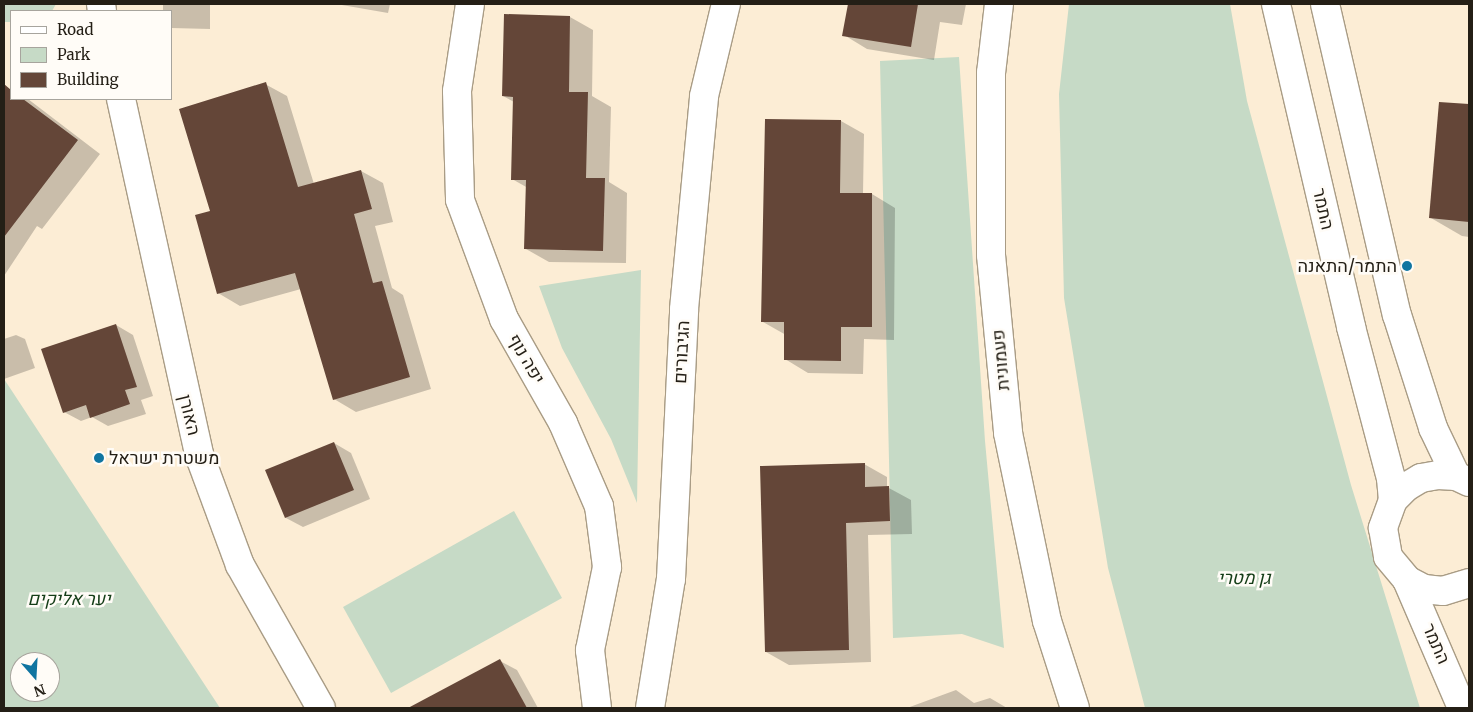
<!DOCTYPE html>
<meta charset="utf-8">
<style>
body{margin:0}
#map{position:relative;width:1473px;height:712px;overflow:hidden;background:#fcedd5;font-family:Merriweather,Heebo,serif}
div>[style]{position:absolute}
.green>*{inset:0;background:#c6dac6}
.shadow>*{inset:0;background:#0003}
.building>*{inset:0;background:#644638}
.roads{filter:drop-shadow(1px 0 #a99c85) drop-shadow(-1px 0 #a99c85) drop-shadow(0 1px #a99c85) drop-shadow(0 -1px #a99c85)}
.minor>*{height:28px;margin:-14px;padding:0 14px;transform-origin:14px;border-radius:14px;background:#fff}
.major>*{height:28px;margin:-14px;padding:0 14px;transform-origin:14px;border-radius:14px;background:#fff}
.dots>*{width:14px;height:14px;translate:-50% -50%;box-sizing:border-box;border:2px solid #fffcf7;border-radius:50%}
span{translate:-50% -50%;white-space:nowrap;text-align:center;line-height:1.15;-webkit-text-stroke:5px #fffcf7;paint-order:stroke}
.street-label{font-size:18px;color:#241f16}
.poi-label{font-size:18px;color:#241f16}
.right{translate:-100% -50%;text-align:right}
.left{translate:0 -50%;text-align:left}
.park-label{font-size:18px;color:#143d17;font-style:italic}
.frame{position:absolute;inset:0;border:5px solid #241f16;pointer-events:none}
.legend{position:absolute;left:10px;top:10px;width:162px;height:90px;box-sizing:border-box;background:#fffcf7;border:1px solid #a7a49d;margin:0;padding:6px 9px;list-style:none;font-size:15px;color:#241f16}
.legend li{display:flex;align-items:center;gap:10px;height:25px}
.legend b{width:25px;border:1px solid #a7a49d}
.north{position:absolute;left:10px;top:652px;width:50px;height:50px;box-sizing:border-box;background:#fffcf7;border:1px solid #a7a49d;border-radius:50%;rotate:161deg;font-size:14px;font-weight:700;line-height:20px;text-align:center;color:#241f16}
.north::after{content:'';display:block;margin:auto;width:18px;height:22px;background:#1075a1;clip-path:polygon(50% 0,100% 100%,50% 72%,0 100%)}
</style>
<div id="map">
<div class="green">
<div style="clip-path:polygon(4px 4px,56px 4px,52px 11px,11px 11px,11px 22px,4px 22px)"></div>
<div style="clip-path:polygon(1069px 4px,1230px 4px,1247px 101px,1351px 485px,1420px 708px,1145px 708px,1108px 568px,1064px 298px,1059px 94px)"></div>
<div style="clip-path:polygon(959px 57px,985px 441px,1004px 648px,962px 634px,893px 638px,880px 61px)"></div>
<div style="clip-path:polygon(641px 270px,637px 503px,611px 439px,562px 348px,539px 286px)"></div>
<div style="clip-path:polygon(evenodd,4px 379px,10px 388px,220px 708px,4px 708px,4px 379px,20px 662px,50px 662px,50px 692px,20px 692px,20px 662px)"></div>
<div style="clip-path:polygon(514px 511px,562px 598px,391px 693px,343px 607px)"></div>
</div>
<div class="shadow">
<div style="clip-path:polygon(163px 4px,210px 4px,210px 29px,171px 28px,171px 11px,163px 11px)"></div>
<div style="clip-path:polygon(336px 4px,390px 4px,388px 13px)"></div>
<div style="clip-path:polygon(849px 4px,966px 4px,962px 25px,940px 22px,934px 60px,867px 49px,844px 35px)"></div>
<div style="clip-path:polygon(505px 16px,570px 17px,593px 30px,592px 96px,611px 107px,609px 182px,627px 193px,626px 263px,549px 262px,526px 249px,528px 188px,512px 179px,514px 102px,503px 96px)"></div>
<div style="clip-path:polygon(265px 84px,287px 96px,314px 184px,361px 171px,383px 183px,393px 222px,375px 226px,392px 288px,403px 295px,431px 389px,356px 412px,334px 399px,301px 289px,240px 306px,218px 293px,211px 212px)"></div>
<div style="clip-path:polygon(5px 86px,11px 90px,11px 99px,28px 99px,100px 154px,42px 229px,37px 226px,4px 276px)"></div>
<div style="clip-path:polygon(1440px 103px,1469px 106px,1469px 237px,1462px 236px,1431px 218px)"></div>
<div style="clip-path:polygon(841px 121px,864px 134px,863px 194px,872px 194px,895px 208px,894px 340px,864px 339px,863px 374px,808px 373px,785px 359px,786px 335px,763px 322px)"></div>
<div style="clip-path:polygon(116px 325px,133px 335px,153px 396px,141px 400px,146px 414px,108px 426px,92px 417px,81px 421px,64px 412px)"></div>
<div style="clip-path:polygon(16px 335px,25px 339px,35px 368px,4px 379px,4px 339px)"></div>
<div style="clip-path:polygon(334px 443px,351px 453px,370px 499px,303px 527px,286px 518px)"></div>
<div style="clip-path:polygon(864px 464px,887px 477px,887px 487px,911px 500px,912px 534px,868px 535px,871px 662px,789px 665px,766px 652px)"></div>
<div style="clip-path:polygon(500px 661px,517px 670px,538px 708px,444px 708px,437px 694px)"></div>
<div style="clip-path:polygon(956px 690px,974px 703px,990px 698px,1007px 708px,907px 708px)"></div>
</div>
<div class="building">
<div style="clip-path:polygon(848px 4px,918px 4px,911px 47px,842px 36px)"></div>
<div style="clip-path:polygon(504px 14px,570px 16px,569px 92px,588px 92px,586px 178px,605px 178px,603px 251px,524px 249px,526px 180px,511px 180px,513px 97px,502px 96px)"></div>
<div style="clip-path:polygon(266px 82px,298px 187px,361px 170px,372px 209px,354px 214px,373px 283px,382px 281px,410px 377px,333px 400px,295px 273px,217px 294px,195px 215px,210px 211px,179px 109px)"></div>
<div style="clip-path:polygon(4px 84px,11px 90px,11px 99px,23px 99px,78px 140px,4px 237px)"></div>
<div style="clip-path:polygon(1439px 102px,1469px 104px,1469px 222px,1429px 218px)"></div>
<div style="clip-path:polygon(765px 119px,841px 120px,840px 193px,872px 193px,872px 327px,841px 327px,841px 361px,784px 360px,784px 322px,761px 322px)"></div>
<div style="clip-path:polygon(116px 324px,137px 387px,125px 390px,130px 404px,90px 418px,86px 405px,63px 413px,41px 349px)"></div>
<div style="clip-path:polygon(334px 442px,354px 490px,285px 518px,265px 470px)"></div>
<div style="clip-path:polygon(865px 463px,865px 487px,889px 486px,890px 521px,846px 523px,849px 650px,765px 652px,760px 466px)"></div>
<div style="clip-path:polygon(500px 659px,527px 708px,408px 708px)"></div>
</div>
<div class="roads">
<div class="minor">
<div style="left:101px;top:4px;width:7px;rotate:82deg"></div>
<div style="left:470px;top:4px;width:88px;rotate:98.5deg"></div>
<div style="left:457px;top:91px;width:109px;rotate:88.4deg"></div>
<div style="left:460px;top:200px;width:127px;rotate:69.7deg"></div>
<div style="left:504px;top:319px;width:120px;rotate:60.4deg"></div>
<div style="left:563px;top:423px;width:90px;rotate:66.6deg"></div>
<div style="left:599px;top:506px;width:62px;rotate:82.5deg"></div>
<div style="left:607px;top:567px;width:85px;rotate:101.6deg"></div>
<div style="left:590px;top:650px;width:58px;rotate:83.1deg"></div>
<div style="left:999px;top:4px;width:69px;rotate:96.6deg"></div>
<div style="left:991px;top:73px;width:182px;rotate:90deg"></div>
<div style="left:991px;top:255px;width:179px;rotate:84.5deg"></div>
<div style="left:1008px;top:433px;width:192px;rotate:78.3deg"></div>
<div style="left:1047px;top:621px;width:91px;rotate:72.2deg"></div>
<div style="left:121px;top:99px;width:367px;rotate:77.6deg"></div>
<div style="left:200px;top:457px;width:115px;rotate:69.7deg"></div>
<div style="left:240px;top:565px;width:164px;rotate:60.5deg"></div>
<div style="left:650px;top:708px;width:131px;rotate:-80.8deg"></div>
<div style="left:671px;top:579px;width:270px;rotate:-87.2deg"></div>
<div style="left:684px;top:309px;width:214px;rotate:-84.6deg"></div>
<div style="left:704px;top:96px;width:95px;rotate:-76.6deg"></div>
</div>
<div class="major">
<div style="left:1276px;top:4px;width:332px;rotate:76.9deg"></div>
<div style="left:1351px;top:327px;width:156px;rotate:75.2deg"></div>
<div style="left:1391px;top:478px;width:22px;rotate:85deg"></div>
<div style="left:1325px;top:4px;width:319px;rotate:77deg"></div>
<div style="left:1397px;top:315px;width:119px;rotate:72.3deg"></div>
<div style="left:1433px;top:428px;width:53px;rotate:64.4deg"></div>
<div style="left:1469px;top:482px;width:14px;rotate:-155deg"></div>
<div style="left:1456px;top:476px;width:18px;rotate:-177deg"></div>
<div style="left:1438px;top:475px;width:17px;rotate:170deg"></div>
<div style="left:1421px;top:478px;width:17px;rotate:149deg"></div>
<div style="left:1406px;top:487px;width:18px;rotate:135deg"></div>
<div style="left:1393px;top:500px;width:30px;rotate:110deg"></div>
<div style="left:1383px;top:528px;width:29px;rotate:80deg"></div>
<div style="left:1388px;top:557px;width:30px;rotate:50deg"></div>
<div style="left:1407px;top:580px;width:19px;rotate:28deg"></div>
<div style="left:1424px;top:589px;width:19px;rotate:6deg"></div>
<div style="left:1443px;top:591px;width:27px;rotate:-17deg"></div>
<div style="left:1407px;top:580px;width:139px;rotate:66.7deg"></div>
</div>
</div>
<div class="dots">
<div style="left:1407px;top:266px;background:#1075a1"></div>
<div style="left:99px;top:458px;background:#1075a1"></div>
</div>
<div class="street-label">
<span style="left:1323px;top:209px;rotate:77deg">התמר</span>
<span style="left:682px;top:352px;rotate:-87deg">הגיבורים</span>
<span style="left:526px;top:359px;rotate:60deg">יפה נוף</span>
<span style="left:1001px;top:360px;rotate:-95deg">פעמונית</span>
<span style="left:189px;top:415px;rotate:76deg">האורן</span>
<span style="left:1436px;top:644px;rotate:66deg">התמר</span>
</div>
<div class="poi-label">
<span class="right" style="left:1397px;top:266px">התמר/התאנה</span>
<span class="left" style="left:109px;top:458px">משטרת ישראל</span>
</div>
<div class="park-label">
<span style="left:1244px;top:578px">גן מטרי</span>
<span style="left:69px;top:599px">יער אליקים</span>
</div>
<div class="frame"></div>
<ul class="legend">
<li><b style="height:6px;background:#fff"></b>Road</li>
<li><b style="height:14px;background:#c6dac6"></b>Park</li>
<li><b style="height:14px;background:#644638"></b>Building</li>
</ul>
<div class="north">N</div>
</div>
